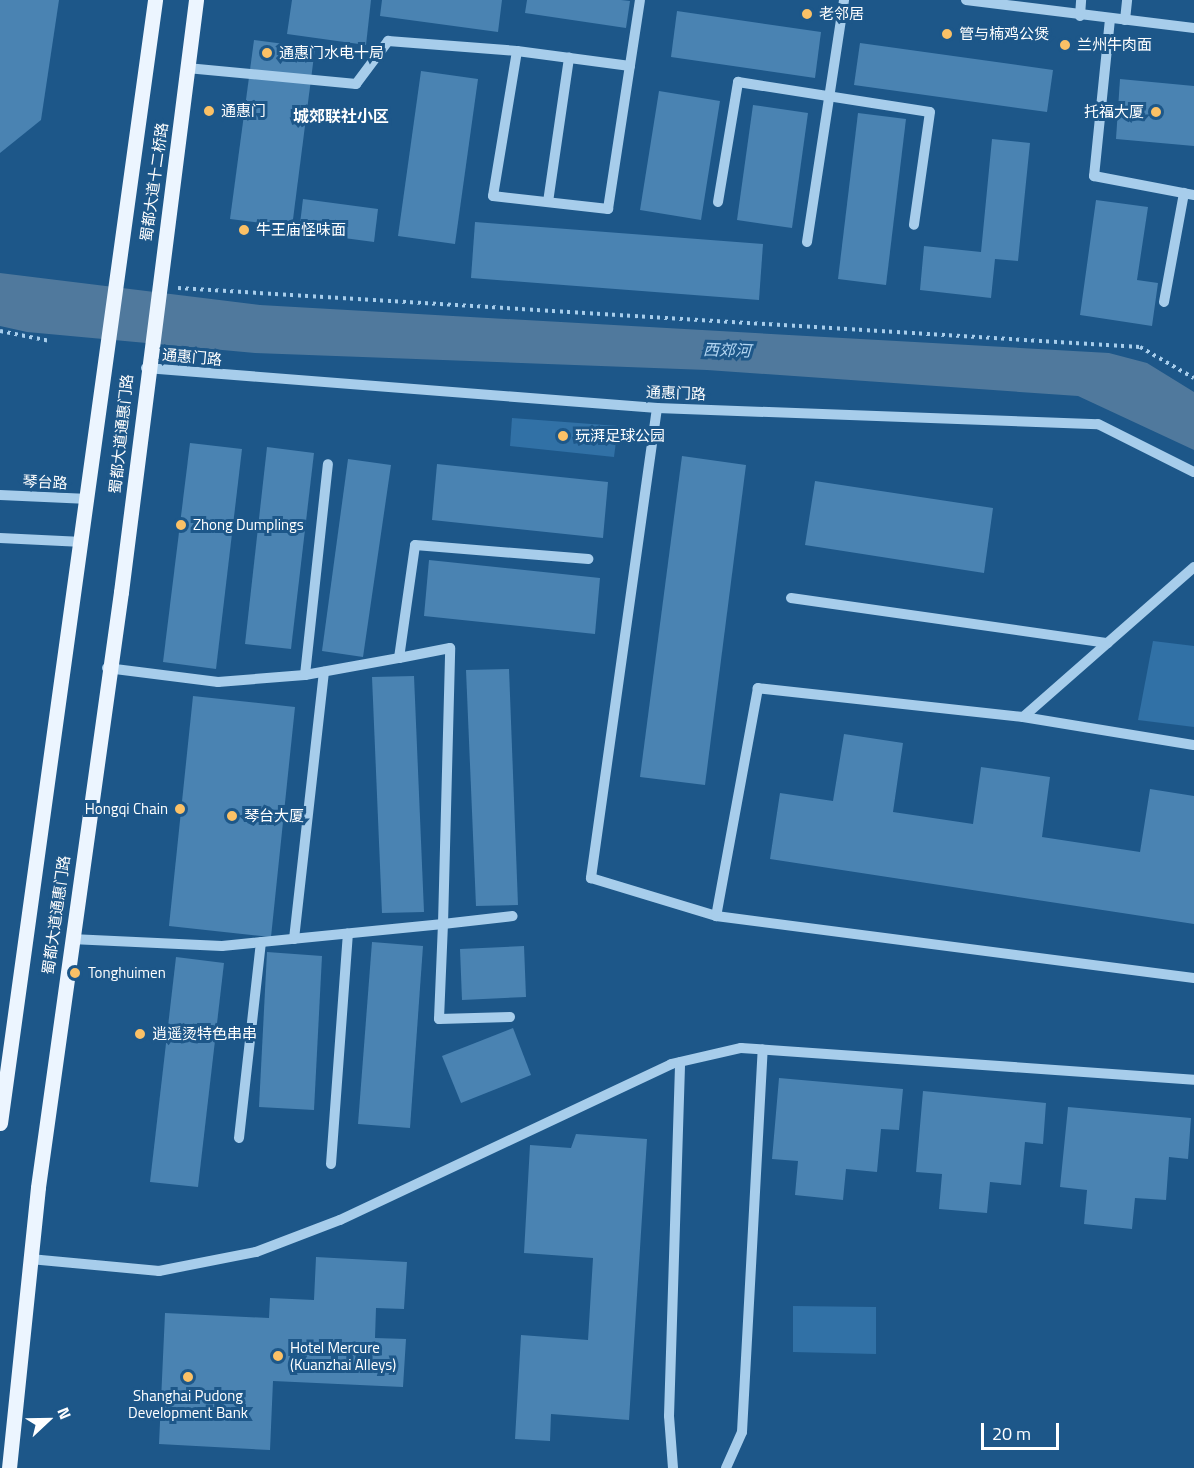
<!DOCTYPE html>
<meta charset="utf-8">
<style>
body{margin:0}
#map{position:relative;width:1194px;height:1468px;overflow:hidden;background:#1d5789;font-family:"Titillium Web","Noto Sans SC",sans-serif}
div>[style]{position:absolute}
.green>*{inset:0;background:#3171a6}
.water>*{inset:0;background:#50799d}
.building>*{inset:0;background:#4a83b2}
.path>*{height:4px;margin-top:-2px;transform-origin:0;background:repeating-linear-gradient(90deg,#a7cdeb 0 3px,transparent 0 7.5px)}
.minor>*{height:10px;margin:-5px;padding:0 5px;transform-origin:5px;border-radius:5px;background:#a7cdeb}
.major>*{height:15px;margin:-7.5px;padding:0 7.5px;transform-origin:7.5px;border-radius:7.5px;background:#ecf5ff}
.dots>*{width:16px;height:16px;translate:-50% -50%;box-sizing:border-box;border:3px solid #1d5789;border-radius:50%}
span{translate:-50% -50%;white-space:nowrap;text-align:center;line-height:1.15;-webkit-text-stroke:6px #1d5789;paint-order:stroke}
.poi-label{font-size:15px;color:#fff}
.left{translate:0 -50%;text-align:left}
.right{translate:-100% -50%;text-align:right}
.street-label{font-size:15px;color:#fff}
.neighbourhood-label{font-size:16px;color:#fff;font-weight:700}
.water-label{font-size:16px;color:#b3d6f3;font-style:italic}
.north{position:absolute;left:18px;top:1390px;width:60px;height:60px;-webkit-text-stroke:4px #1d5789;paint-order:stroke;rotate:68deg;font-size:16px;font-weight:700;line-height:24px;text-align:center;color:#fff}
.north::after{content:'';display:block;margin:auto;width:21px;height:27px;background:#fff;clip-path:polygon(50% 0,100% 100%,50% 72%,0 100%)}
.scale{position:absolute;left:981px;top:1423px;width:78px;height:27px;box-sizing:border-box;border:3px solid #fff;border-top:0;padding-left:8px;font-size:18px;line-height:21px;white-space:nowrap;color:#fff;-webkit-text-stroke:4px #1d5789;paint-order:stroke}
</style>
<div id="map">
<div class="green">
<div style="clip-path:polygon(512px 418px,618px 426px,614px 457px,510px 446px)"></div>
<div style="clip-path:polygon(1153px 641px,1194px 646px,1194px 727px,1138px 720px)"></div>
<div style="clip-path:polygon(793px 1306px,876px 1307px,876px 1354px,793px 1352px)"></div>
</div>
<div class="water">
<div style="clip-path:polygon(0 273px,260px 305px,1109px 353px,1147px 363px,1194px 392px,1194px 450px,1078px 396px,707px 370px,255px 353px,27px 332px,0 326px)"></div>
</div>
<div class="building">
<div style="clip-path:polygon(0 0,59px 0,41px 120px,0 153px)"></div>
<div style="clip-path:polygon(292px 0,371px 0,366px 45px,287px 34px)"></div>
<div style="clip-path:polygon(382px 0,502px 0,498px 32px,380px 16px)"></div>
<div style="clip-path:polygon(527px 0,621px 0,630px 1px,626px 28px,525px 13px)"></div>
<div style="clip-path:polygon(677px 11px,821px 32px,815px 78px,671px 57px)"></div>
<div style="clip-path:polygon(254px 40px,315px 48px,292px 227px,230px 219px)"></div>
<div style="clip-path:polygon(860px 43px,1053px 70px,1047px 112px,854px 85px)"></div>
<div style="clip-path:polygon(421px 71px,478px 79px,455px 244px,398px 236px)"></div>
<div style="clip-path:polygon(1120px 79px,1194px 86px,1194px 146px,1116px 139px)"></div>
<div style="clip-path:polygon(659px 91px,720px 101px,701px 220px,640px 210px)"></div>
<div style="clip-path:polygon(753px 105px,808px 113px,792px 228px,737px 220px)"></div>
<div style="clip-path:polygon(858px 113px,906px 119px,886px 285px,838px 279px)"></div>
<div style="clip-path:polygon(992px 139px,1030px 143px,1018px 261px,995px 259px,991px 298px,920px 290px,924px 246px,981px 252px)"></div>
<div style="clip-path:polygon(303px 199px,378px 209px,374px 242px,299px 232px)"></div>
<div style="clip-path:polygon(1096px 200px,1148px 207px,1137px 280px,1158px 283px,1152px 326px,1080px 315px)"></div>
<div style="clip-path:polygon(475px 222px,763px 244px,759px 300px,471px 278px)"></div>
<div style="clip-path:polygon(190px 443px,242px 449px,216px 669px,163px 662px)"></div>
<div style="clip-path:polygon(267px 447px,314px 453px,291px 649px,245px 644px)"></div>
<div style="clip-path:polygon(682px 456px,746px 465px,705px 785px,640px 777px)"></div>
<div style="clip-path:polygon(348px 459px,391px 465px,363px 657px,322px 651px)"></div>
<div style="clip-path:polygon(437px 464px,608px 482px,603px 538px,432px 520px)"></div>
<div style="clip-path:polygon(815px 481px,993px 508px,984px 573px,805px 545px)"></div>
<div style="clip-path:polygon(429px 560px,600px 578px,595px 634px,424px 616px)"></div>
<div style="clip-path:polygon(509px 669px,518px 905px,476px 906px,466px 670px)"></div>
<div style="clip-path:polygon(414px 676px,424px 912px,382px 913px,372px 677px)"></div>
<div style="clip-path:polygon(193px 696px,295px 707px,271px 937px,169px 926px)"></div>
<div style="clip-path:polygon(844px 734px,903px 743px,893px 812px,973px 824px,981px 767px,1050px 777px,1042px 837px,1140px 852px,1150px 789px,1194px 796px,1194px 924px,770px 859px,780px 793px,833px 801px)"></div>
<div style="clip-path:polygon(372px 942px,423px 946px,410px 1128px,358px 1124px)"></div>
<div style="clip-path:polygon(524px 946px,526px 997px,462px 1000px,460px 949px)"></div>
<div style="clip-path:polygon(267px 952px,322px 956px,314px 1110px,259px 1107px)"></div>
<div style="clip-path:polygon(176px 957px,224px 963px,198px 1187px,150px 1182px)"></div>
<div style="clip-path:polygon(513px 1028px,531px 1075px,461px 1103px,442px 1056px)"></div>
<div style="clip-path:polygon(779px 1078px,903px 1089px,899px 1130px,881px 1129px,877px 1172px,846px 1169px,843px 1200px,795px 1195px,798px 1161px,772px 1159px)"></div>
<div style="clip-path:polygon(923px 1091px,1046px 1103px,1043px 1144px,1025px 1142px,1021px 1185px,990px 1182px,987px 1213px,939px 1209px,942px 1174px,916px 1172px)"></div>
<div style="clip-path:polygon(1068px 1107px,1191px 1118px,1188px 1159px,1169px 1157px,1166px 1200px,1135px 1198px,1132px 1229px,1084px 1224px,1087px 1190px,1060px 1187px)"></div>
<div style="clip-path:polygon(576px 1134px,647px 1139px,629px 1420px,551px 1414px,550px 1441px,515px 1439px,521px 1335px,588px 1340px,593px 1258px,524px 1253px,530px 1145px,571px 1148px)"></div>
<div style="clip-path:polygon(316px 1257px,407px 1262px,404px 1309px,376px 1308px,375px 1338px,406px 1339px,403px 1387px,273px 1381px,270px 1450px,159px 1444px,165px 1313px,269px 1318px,270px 1298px,314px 1300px)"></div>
</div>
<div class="path">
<div style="left:178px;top:288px;width:964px;rotate:3.51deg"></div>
<div style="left:1140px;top:347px;width:62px;rotate:29.9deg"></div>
<div style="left:0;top:331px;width:51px;rotate:11.3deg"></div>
</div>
<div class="minor">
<div style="left:966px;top:0;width:230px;rotate:7deg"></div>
<div style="left:1080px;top:16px;width:16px;rotate:-86deg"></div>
<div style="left:1110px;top:19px;width:158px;rotate:95.8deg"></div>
<div style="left:1094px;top:176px;width:102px;rotate:10.8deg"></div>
<div style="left:1125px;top:20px;width:20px;rotate:-84deg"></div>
<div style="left:630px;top:66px;width:114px;rotate:-172.4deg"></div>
<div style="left:517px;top:51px;width:147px;rotate:99.4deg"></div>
<div style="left:493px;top:196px;width:116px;rotate:6.4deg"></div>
<div style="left:608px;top:209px;width:211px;rotate:-81.3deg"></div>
<div style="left:187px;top:68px;width:170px;rotate:5.4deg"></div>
<div style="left:356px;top:84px;width:54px;rotate:-53.3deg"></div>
<div style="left:388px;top:41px;width:129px;rotate:4.4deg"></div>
<div style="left:548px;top:202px;width:146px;rotate:-81.7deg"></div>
<div style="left:718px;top:202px;width:122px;rotate:-80.5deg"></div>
<div style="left:738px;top:82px;width:194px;rotate:8.9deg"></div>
<div style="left:930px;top:112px;width:114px;rotate:98.1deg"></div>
<div style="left:807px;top:242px;width:245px;rotate:-81.3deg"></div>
<div style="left:1164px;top:302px;width:111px;rotate:-79.6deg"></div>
<div style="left:146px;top:368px;width:513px;rotate:4.48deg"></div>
<div style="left:657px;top:408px;width:441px;rotate:2.1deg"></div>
<div style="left:1098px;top:424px;width:107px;rotate:26.6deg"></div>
<div style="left:657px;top:408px;width:475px;rotate:98deg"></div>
<div style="left:591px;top:878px;width:131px;rotate:16.9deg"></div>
<div style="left:0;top:495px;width:89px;rotate:2.6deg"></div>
<div style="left:0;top:538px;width:83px;rotate:2.8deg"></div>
<div style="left:1194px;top:567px;width:227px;rotate:138.7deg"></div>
<div style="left:1023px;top:717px;width:173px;rotate:9.3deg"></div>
<div style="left:791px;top:598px;width:320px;rotate:8.1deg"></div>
<div style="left:107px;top:668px;width:112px;rotate:7.2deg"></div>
<div style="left:218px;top:682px;width:87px;rotate:-4.6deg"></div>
<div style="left:305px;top:675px;width:212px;rotate:-83.8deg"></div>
<div style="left:305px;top:675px;width:96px;rotate:-10.3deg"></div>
<div style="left:399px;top:658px;width:114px;rotate:-81.9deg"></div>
<div style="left:415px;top:545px;width:174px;rotate:4.6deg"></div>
<div style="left:1023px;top:717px;width:267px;rotate:-173.8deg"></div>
<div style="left:758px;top:688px;width:232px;rotate:100.4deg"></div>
<div style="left:716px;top:916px;width:482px;rotate:7.4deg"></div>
<div style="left:71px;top:939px;width:151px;rotate:2.7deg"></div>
<div style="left:222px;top:946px;width:222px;rotate:-5.7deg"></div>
<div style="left:443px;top:924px;width:276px;rotate:-88.5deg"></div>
<div style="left:450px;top:648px;width:52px;rotate:168.9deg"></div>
<div style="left:294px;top:939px;width:269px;rotate:-83.6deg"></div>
<div style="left:510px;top:1017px;width:71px;rotate:178.4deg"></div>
<div style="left:439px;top:1019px;width:95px;rotate:-87.6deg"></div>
<div style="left:443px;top:924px;width:70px;rotate:-6.5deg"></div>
<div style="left:239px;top:1138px;width:197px;rotate:-83.6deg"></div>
<div style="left:331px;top:1164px;width:231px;rotate:-85.8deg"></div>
<div style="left:30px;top:1259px;width:130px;rotate:5.3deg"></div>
<div style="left:159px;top:1271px;width:99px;rotate:-11.1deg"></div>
<div style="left:256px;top:1252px;width:90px;rotate:-20.9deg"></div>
<div style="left:340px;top:1220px;width:366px;rotate:-25.2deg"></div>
<div style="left:671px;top:1064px;width:72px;rotate:-12.9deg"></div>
<div style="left:741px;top:1048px;width:454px;rotate:4deg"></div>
<div style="left:673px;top:1468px;width:52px;rotate:-94.4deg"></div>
<div style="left:669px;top:1416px;width:354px;rotate:-88.2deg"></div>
<div style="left:726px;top:1468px;width:39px;rotate:-66deg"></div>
<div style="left:742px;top:1432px;width:383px;rotate:-86.9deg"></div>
</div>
<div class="major">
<div style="left:0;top:1123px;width:1134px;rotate:-82.14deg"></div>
<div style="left:9px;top:1468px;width:282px;rotate:-84.1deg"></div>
<div style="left:38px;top:1187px;width:601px;rotate:-82.06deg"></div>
<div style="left:121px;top:592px;width:597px;rotate:-82.78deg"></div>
</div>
<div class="dots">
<div style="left:807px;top:14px;background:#fbc166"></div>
<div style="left:947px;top:34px;background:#fbc166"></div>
<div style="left:1065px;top:45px;background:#fbc166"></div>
<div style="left:267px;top:53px;background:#fbc166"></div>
<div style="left:209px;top:111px;background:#fbc166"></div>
<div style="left:1156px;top:112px;background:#fbc166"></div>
<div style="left:244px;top:230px;background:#fbc166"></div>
<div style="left:563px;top:436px;background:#fbc166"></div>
<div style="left:181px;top:525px;background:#fbc166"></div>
<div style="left:180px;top:809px;background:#fbc166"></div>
<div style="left:232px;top:816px;background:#fbc166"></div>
<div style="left:75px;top:973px;background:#fbc166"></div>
<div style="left:140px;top:1034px;background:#fbc166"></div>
<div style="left:278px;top:1356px;background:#fbc166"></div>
<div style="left:188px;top:1377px;background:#fbc166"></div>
</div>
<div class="poi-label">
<span class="left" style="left:819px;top:14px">老邻居</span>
<span class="left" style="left:959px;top:34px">管与楠鸡公煲</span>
<span class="left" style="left:1077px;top:45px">兰州牛肉面</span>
<span class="left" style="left:279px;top:53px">通惠门水电十局</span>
<span class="left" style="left:221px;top:111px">通惠门</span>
<span class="right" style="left:1144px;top:112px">托福大厦</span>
<span class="left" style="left:256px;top:230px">牛王庙怪味面</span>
<span class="left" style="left:575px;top:436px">玩湃足球公园</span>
<span class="left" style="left:193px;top:525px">Zhong Dumplings</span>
<span class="right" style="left:168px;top:809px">Hongqi Chain</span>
<span class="left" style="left:244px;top:816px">琴台大厦</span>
<span class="left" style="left:88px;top:973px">Tonghuimen</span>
<span class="left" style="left:152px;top:1034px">逍遥烫特色串串</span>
<span class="left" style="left:290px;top:1356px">Hotel Mercure<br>(Kuanzhai Alleys)</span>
<span style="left:188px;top:1404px">Shanghai Pudong<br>Development Bank</span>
</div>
<div class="street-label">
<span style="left:154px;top:182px;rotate:-82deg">蜀都大道十二桥路</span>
<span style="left:192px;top:357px;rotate:5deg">通惠门路</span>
<span style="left:676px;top:393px;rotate:2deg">通惠门路</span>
<span style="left:121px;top:434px;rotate:-84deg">蜀都大道通惠门路</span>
<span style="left:45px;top:482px;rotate:3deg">琴台路</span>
<span style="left:56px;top:915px;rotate:-82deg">蜀都大道通惠门路</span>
</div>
<div class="neighbourhood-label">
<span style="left:341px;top:116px">城郊联社小区</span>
</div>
<div class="water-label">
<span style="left:727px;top:350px;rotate:2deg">西郊河</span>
</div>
<div class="north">N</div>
<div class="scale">20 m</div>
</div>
